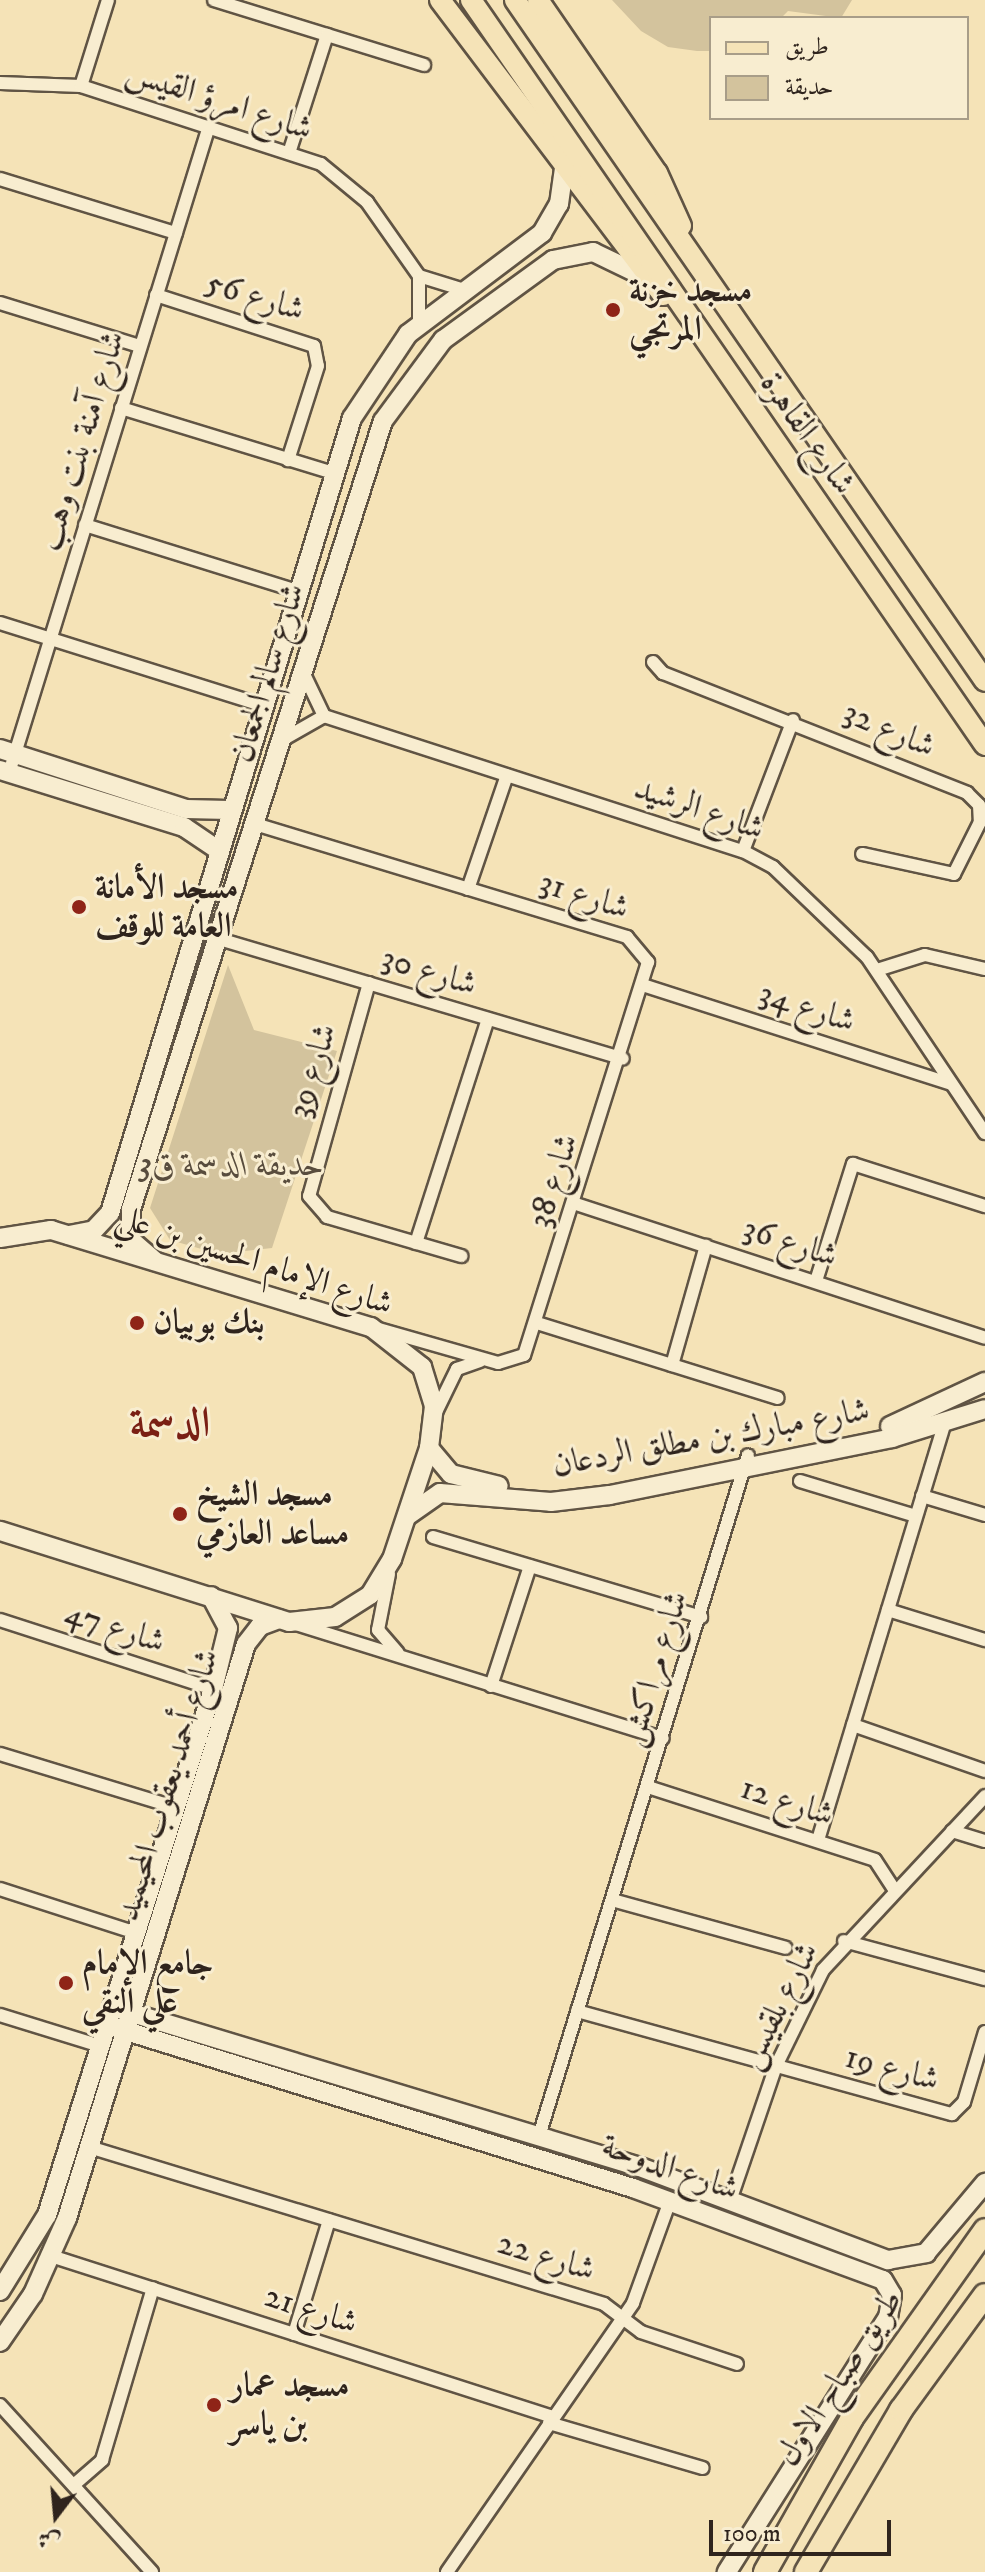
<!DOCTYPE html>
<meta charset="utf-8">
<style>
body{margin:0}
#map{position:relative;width:985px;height:2572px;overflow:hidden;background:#f5e3b7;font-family:"IM FELL DW Pica",Amiri,serif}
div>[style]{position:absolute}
.green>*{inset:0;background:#d3c39d}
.roads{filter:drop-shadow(2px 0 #605444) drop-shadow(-2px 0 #605444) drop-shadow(0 2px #605444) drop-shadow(0 -2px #605444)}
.street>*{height:12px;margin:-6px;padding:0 6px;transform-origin:6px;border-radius:6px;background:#f8edd0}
.secondary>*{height:18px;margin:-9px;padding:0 9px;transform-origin:9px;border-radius:9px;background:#f8edd0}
.primary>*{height:20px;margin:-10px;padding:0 10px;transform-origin:10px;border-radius:10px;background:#f5e3b7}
.highway>*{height:22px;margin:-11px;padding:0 11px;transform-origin:11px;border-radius:11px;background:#f5e3b7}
.dots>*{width:22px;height:22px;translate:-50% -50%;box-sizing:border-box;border:4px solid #f8edd0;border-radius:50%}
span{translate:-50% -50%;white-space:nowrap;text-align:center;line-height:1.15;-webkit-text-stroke:6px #f8edd0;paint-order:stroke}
.street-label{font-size:34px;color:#2f241d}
.poi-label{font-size:34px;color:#2f241d;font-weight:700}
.left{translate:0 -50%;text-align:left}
.park-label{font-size:34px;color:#584c3d;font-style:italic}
.district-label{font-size:42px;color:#7a1f14;font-weight:700}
.legend{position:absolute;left:709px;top:16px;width:260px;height:104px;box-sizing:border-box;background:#f8edd0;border:2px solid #a89d88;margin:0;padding:10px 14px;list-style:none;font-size:24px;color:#2f241d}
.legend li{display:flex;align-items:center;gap:16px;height:40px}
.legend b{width:40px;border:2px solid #a89d88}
.north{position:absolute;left:16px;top:2476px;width:80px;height:80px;-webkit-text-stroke:6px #f8edd0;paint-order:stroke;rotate:196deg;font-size:22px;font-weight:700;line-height:32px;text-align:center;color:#2f241d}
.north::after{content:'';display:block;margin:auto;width:28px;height:36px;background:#2f241d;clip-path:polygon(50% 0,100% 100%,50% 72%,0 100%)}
.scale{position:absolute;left:709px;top:2520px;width:182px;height:36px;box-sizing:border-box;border:4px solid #2f241d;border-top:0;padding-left:10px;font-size:24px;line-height:28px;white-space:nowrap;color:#2f241d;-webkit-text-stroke:6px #f8edd0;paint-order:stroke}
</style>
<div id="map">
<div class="green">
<div style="clip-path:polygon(612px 0,852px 0,841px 18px,788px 11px,781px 18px,711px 18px,711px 51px,697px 51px,668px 47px,641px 31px)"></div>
<div style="clip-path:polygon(228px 965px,254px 1030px,337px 1051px,272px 1248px,219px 1254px,170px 1240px,150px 1208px)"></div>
</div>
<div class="roads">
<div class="street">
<div style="left:214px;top:0;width:220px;rotate:17.2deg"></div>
<div style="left:0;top:83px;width:81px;rotate:2.1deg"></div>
<div style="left:81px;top:86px;width:252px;rotate:18deg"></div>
<div style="left:321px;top:164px;width:60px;rotate:39.6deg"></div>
<div style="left:367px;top:202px;width:90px;rotate:54.9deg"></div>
<div style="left:419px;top:276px;width:47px;rotate:90deg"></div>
<div style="left:81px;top:86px;width:90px;rotate:-72.6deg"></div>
<div style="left:290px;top:150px;width:121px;rotate:-72.2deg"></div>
<div style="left:0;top:179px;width:184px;rotate:17.1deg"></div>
<div style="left:419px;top:276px;width:44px;rotate:17.2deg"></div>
<div style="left:156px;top:295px;width:166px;rotate:17.9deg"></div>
<div style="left:314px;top:346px;width:20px;rotate:79deg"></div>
<div style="left:318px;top:366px;width:99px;rotate:107.7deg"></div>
<div style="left:0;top:303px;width:146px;rotate:17.1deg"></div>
<div style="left:121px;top:408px;width:222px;rotate:17deg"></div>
<div style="left:85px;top:525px;width:222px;rotate:17.3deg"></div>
<div style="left:0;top:623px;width:274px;rotate:17.4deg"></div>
<div style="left:653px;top:662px;width:15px;rotate:48deg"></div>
<div style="left:663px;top:673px;width:327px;rotate:21.5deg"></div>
<div style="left:967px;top:793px;width:17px;rotate:45deg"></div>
<div style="left:979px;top:805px;width:17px;rotate:87deg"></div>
<div style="left:980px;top:822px;width:58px;rotate:116.6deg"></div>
<div style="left:954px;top:874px;width:94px;rotate:-167.7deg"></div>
<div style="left:304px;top:674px;width:47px;rotate:64.5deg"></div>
<div style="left:324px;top:716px;width:440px;rotate:17.9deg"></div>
<div style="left:743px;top:851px;width:34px;rotate:28deg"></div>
<div style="left:773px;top:867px;width:130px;rotate:43.8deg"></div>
<div style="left:867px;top:957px;width:212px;rotate:56.2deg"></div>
<div style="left:282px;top:740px;width:48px;rotate:-29.7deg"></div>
<div style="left:9px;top:773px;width:677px;rotate:-72.82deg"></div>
<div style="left:255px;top:824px;width:389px;rotate:16.9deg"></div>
<div style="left:627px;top:937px;width:33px;rotate:50deg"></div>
<div style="left:648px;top:962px;width:412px;rotate:107.5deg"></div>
<div style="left:524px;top:1355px;width:27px;rotate:163deg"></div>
<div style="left:498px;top:1363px;width:124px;rotate:-164.1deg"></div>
<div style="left:743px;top:851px;width:140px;rotate:-69.1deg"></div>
<div style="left:468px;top:889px;width:120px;rotate:-71.1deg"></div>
<div style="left:219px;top:939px;width:421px;rotate:16.5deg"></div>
<div style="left:877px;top:970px;width:50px;rotate:-17.4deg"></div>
<div style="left:925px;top:955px;width:62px;rotate:13.1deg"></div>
<div style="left:369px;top:983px;width:221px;rotate:105.7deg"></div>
<div style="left:309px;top:1196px;width:28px;rotate:49deg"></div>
<div style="left:327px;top:1217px;width:140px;rotate:16.2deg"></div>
<div style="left:646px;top:986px;width:320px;rotate:17.8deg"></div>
<div style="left:576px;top:1204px;width:430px;rotate:18.1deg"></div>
<div style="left:416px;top:1243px;width:235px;rotate:-72.2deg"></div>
<div style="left:816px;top:1281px;width:123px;rotate:-72.5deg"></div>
<div style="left:853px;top:1164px;width:139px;rotate:17.7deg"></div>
<div style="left:537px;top:1323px;width:252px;rotate:17.3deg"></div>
<div style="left:672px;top:1365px;width:124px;rotate:-74.1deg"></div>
<div style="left:436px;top:1412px;width:48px;rotate:-64deg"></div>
<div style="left:457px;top:1369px;width:24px;rotate:-19deg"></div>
<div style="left:800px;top:1481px;width:121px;rotate:16.8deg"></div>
<div style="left:922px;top:1496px;width:66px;rotate:16.8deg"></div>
<div style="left:433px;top:1537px;width:280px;rotate:16.6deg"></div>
<div style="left:389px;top:1574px;width:57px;rotate:101.1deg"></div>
<div style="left:378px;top:1630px;width:30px;rotate:49deg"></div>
<div style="left:888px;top:1610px;width:102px;rotate:17.2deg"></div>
<div style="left:0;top:1620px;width:224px;rotate:17.9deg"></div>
<div style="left:296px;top:1624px;width:384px;rotate:17.3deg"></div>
<div style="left:491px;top:1686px;width:126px;rotate:-72deg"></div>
<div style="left:853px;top:1725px;width:140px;rotate:19.2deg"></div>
<div style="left:0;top:1754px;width:182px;rotate:16.9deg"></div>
<div style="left:648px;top:1787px;width:238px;rotate:17.8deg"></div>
<div style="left:875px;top:1860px;width:35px;rotate:57deg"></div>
<div style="left:952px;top:1831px;width:34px;rotate:17deg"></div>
<div style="left:818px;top:1840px;width:436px;rotate:-73.1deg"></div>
<div style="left:0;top:1889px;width:143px;rotate:17.9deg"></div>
<div style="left:612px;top:1900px;width:180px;rotate:15.4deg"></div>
<div style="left:844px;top:1941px;width:146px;rotate:15.1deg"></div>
<div style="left:577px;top:2011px;width:389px;rotate:15.4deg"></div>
<div style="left:952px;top:2114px;width:17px;rotate:-45deg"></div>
<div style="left:964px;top:2102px;width:73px;rotate:-73.3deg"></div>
<div style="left:0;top:2015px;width:105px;rotate:17.2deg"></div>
<div style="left:539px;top:2136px;width:712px;rotate:-72.94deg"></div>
<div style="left:89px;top:2147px;width:538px;rotate:16.95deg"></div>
<div style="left:604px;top:2304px;width:46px;rotate:37.1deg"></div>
<div style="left:641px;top:2332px;width:101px;rotate:18.4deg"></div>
<div style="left:731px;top:2198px;width:139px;rotate:-71.2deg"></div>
<div style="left:776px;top:2066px;width:107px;rotate:-63.9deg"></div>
<div style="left:823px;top:1970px;width:238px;rotate:-47deg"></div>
<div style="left:51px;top:2256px;width:527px;rotate:17.78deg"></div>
<div style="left:294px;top:2334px;width:119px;rotate:-72.9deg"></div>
<div style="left:0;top:2405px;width:226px;rotate:47.7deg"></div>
<div style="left:549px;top:2423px;width:160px;rotate:16.3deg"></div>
<div style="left:76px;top:2483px;width:35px;rotate:-41deg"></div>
<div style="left:102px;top:2460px;width:179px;rotate:-73.5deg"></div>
<div style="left:447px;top:2572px;width:327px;rotate:-55.3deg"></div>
<div style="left:633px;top:2303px;width:109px;rotate:-70.1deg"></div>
</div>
<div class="secondary">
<div style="left:0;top:749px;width:195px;rotate:17.9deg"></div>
<div style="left:186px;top:809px;width:43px;rotate:1.3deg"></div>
<div style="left:0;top:770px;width:193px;rotate:17.2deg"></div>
<div style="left:184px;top:827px;width:40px;rotate:34deg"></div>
<div style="left:69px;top:1235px;width:25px;rotate:-11deg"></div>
<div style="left:94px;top:1230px;width:23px;rotate:-47deg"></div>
<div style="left:110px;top:1213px;width:831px;rotate:-73.07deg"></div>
<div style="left:352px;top:418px;width:101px;rotate:-56.3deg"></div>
<div style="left:408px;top:334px;width:168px;rotate:-37deg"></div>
<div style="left:542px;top:233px;width:34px;rotate:-60deg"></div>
<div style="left:559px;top:204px;width:35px;rotate:-82deg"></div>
<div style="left:0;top:1238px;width:52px;rotate:-8.9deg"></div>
<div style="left:51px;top:1230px;width:334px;rotate:16.9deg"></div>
<div style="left:371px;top:1327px;width:65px;rotate:38.1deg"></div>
<div style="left:422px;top:1367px;width:41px;rotate:72.9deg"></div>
<div style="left:434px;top:1406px;width:42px;rotate:96.8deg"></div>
<div style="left:429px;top:1448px;width:117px;rotate:108.4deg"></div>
<div style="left:392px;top:1559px;width:42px;rotate:121.4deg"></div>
<div style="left:370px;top:1595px;width:41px;rotate:147.8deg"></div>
<div style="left:335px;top:1617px;width:46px;rotate:173.8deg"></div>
<div style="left:289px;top:1622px;width:303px;rotate:-162.5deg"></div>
<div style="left:155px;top:1261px;width:32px;rotate:-139deg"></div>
<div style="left:131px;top:1240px;width:31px;rotate:-90deg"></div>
<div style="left:131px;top:1209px;width:827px;rotate:-72.27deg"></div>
<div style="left:383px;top:421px;width:101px;rotate:-53.5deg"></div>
<div style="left:443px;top:340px;width:136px;rotate:-36deg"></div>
<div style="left:553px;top:260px;width:41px;rotate:-11.3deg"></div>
<div style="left:593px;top:252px;width:62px;rotate:25.7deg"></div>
<div style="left:890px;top:1426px;width:105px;rotate:-24.9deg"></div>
<div style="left:429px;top:1448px;width:34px;rotate:50deg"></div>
<div style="left:451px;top:1474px;width:49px;rotate:14deg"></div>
<div style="left:407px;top:1516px;width:40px;rotate:-34.9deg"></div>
<div style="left:440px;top:1493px;width:111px;rotate:4.6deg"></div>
<div style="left:551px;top:1502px;width:59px;rotate:-6.8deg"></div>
<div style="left:610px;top:1495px;width:288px;rotate:-11.4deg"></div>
<div style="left:892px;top:1438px;width:97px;rotate:-17.3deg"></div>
<div style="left:112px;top:2007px;width:552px;rotate:16.86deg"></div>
<div style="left:640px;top:2167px;width:265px;rotate:20.6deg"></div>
<div style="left:888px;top:2260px;width:39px;rotate:-10deg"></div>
<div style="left:926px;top:2253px;width:92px;rotate:-49.9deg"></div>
<div style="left:107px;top:2025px;width:551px;rotate:17.22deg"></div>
<div style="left:633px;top:2188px;width:266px;rotate:20.2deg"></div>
<div style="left:883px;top:2280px;width:17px;rotate:59deg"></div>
<div style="left:892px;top:2295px;width:22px;rotate:100deg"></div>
<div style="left:888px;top:2317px;width:302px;rotate:122.3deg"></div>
<div style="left:0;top:2291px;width:89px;rotate:-58.3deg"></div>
<div style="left:47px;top:2215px;width:552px;rotate:-72.48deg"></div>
<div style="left:213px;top:1689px;width:63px;rotate:-76.2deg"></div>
<div style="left:228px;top:1628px;width:36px;rotate:-118deg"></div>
<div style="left:0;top:2342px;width:58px;rotate:-55.5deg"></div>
<div style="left:33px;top:2294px;width:83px;rotate:-65.9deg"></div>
<div style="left:67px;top:2218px;width:601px;rotate:-72.68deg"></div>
<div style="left:246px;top:1644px;width:23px;rotate:-52deg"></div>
<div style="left:260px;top:1626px;width:20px;rotate:-20deg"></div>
</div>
<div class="primary">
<div style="left:440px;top:0;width:370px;rotate:52.9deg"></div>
<div style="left:471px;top:0;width:905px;rotate:55.4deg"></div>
<div style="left:515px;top:0;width:827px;rotate:55.39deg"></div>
<div style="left:538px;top:0;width:210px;rotate:55.5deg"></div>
<div style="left:657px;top:173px;width:58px;rotate:65.6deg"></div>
</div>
<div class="highway">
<div style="left:765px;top:2572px;width:177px;rotate:-60.5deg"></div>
<div style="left:852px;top:2418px;width:230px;rotate:-54.7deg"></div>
<div style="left:806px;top:2572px;width:188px;rotate:-59.6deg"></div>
<div style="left:901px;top:2410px;width:142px;rotate:-53.9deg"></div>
</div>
</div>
<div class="dots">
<div style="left:613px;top:310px;background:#8f2418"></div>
<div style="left:79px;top:907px;background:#8f2418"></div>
<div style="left:137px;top:1323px;background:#8f2418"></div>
<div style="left:180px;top:1514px;background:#8f2418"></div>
<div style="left:66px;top:1983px;background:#8f2418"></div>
<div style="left:214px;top:2405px;background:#8f2418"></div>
</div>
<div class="street-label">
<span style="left:219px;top:101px;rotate:18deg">شارع امرؤ القيس</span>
<span style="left:255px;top:297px;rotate:17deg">شارع 56</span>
<span style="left:807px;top:434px;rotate:55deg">شارع القاهرة</span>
<span style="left:82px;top:441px;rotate:-73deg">شارع آمنة بنت وهب</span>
<span style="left:268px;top:673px;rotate:-73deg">شارع سالم الجمعان</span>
<span style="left:889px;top:730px;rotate:23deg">شارع 32</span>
<span style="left:699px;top:809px;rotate:19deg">شارع الرشيد</span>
<span style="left:584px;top:896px;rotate:18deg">شارع 31</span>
<span style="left:429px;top:972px;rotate:17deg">شارع 30</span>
<span style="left:807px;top:1008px;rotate:18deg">شارع 34</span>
<span style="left:313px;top:1071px;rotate:-73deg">شارع 39</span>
<span style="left:554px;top:1181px;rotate:-72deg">شارع 38</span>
<span style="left:790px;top:1243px;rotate:18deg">شارع 36</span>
<span style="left:254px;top:1261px;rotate:18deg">شارع الإمام الحسين بن علي</span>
<span style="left:711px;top:1438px;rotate:-10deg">شارع مبارك بن مطلق الردعان</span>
<span style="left:115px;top:1628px;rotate:18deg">شارع 47</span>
<span style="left:655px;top:1669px;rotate:-73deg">شارع مراكش</span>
<span style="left:168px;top:1785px;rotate:-73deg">شارع أحمد يعقوب المحيميد</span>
<span style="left:787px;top:1802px;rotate:18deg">شارع 12</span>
<span style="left:779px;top:2006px;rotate:-63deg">شارع بلقيس</span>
<span style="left:892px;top:2069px;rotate:15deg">شارع 19</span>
<span style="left:670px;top:2168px;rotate:19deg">شارع الدوحة</span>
<span style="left:546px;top:2257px;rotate:17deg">شارع 22</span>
<span style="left:311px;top:2310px;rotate:18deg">شارع 21</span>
<span style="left:840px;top:2378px;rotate:-57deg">طريق صباح الاول</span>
</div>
<div class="poi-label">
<span class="left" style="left:629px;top:310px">مسجد خزنة<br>المرتجي</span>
<span class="left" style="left:95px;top:907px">مسجد الأمانة<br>العامة للوقف</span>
<span class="left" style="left:153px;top:1323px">بنك بوبيان</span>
<span class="left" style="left:196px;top:1514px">مسجد الشيخ<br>مساعد العازمي</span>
<span class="left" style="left:82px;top:1983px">جامع الإمام<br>علي النقي</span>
<span class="left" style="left:230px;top:2405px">مسجد عمار<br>بن ياسر</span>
</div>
<div class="park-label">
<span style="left:232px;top:1166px">حديقة الدسمة ق3</span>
</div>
<div class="district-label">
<span style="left:170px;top:1424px">الدسمة</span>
</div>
<ul class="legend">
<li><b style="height:10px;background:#f5e3b7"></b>طريق</li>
<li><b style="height:22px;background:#d3c39d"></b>حديقة</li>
</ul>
<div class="north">ش</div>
<div class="scale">100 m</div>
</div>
